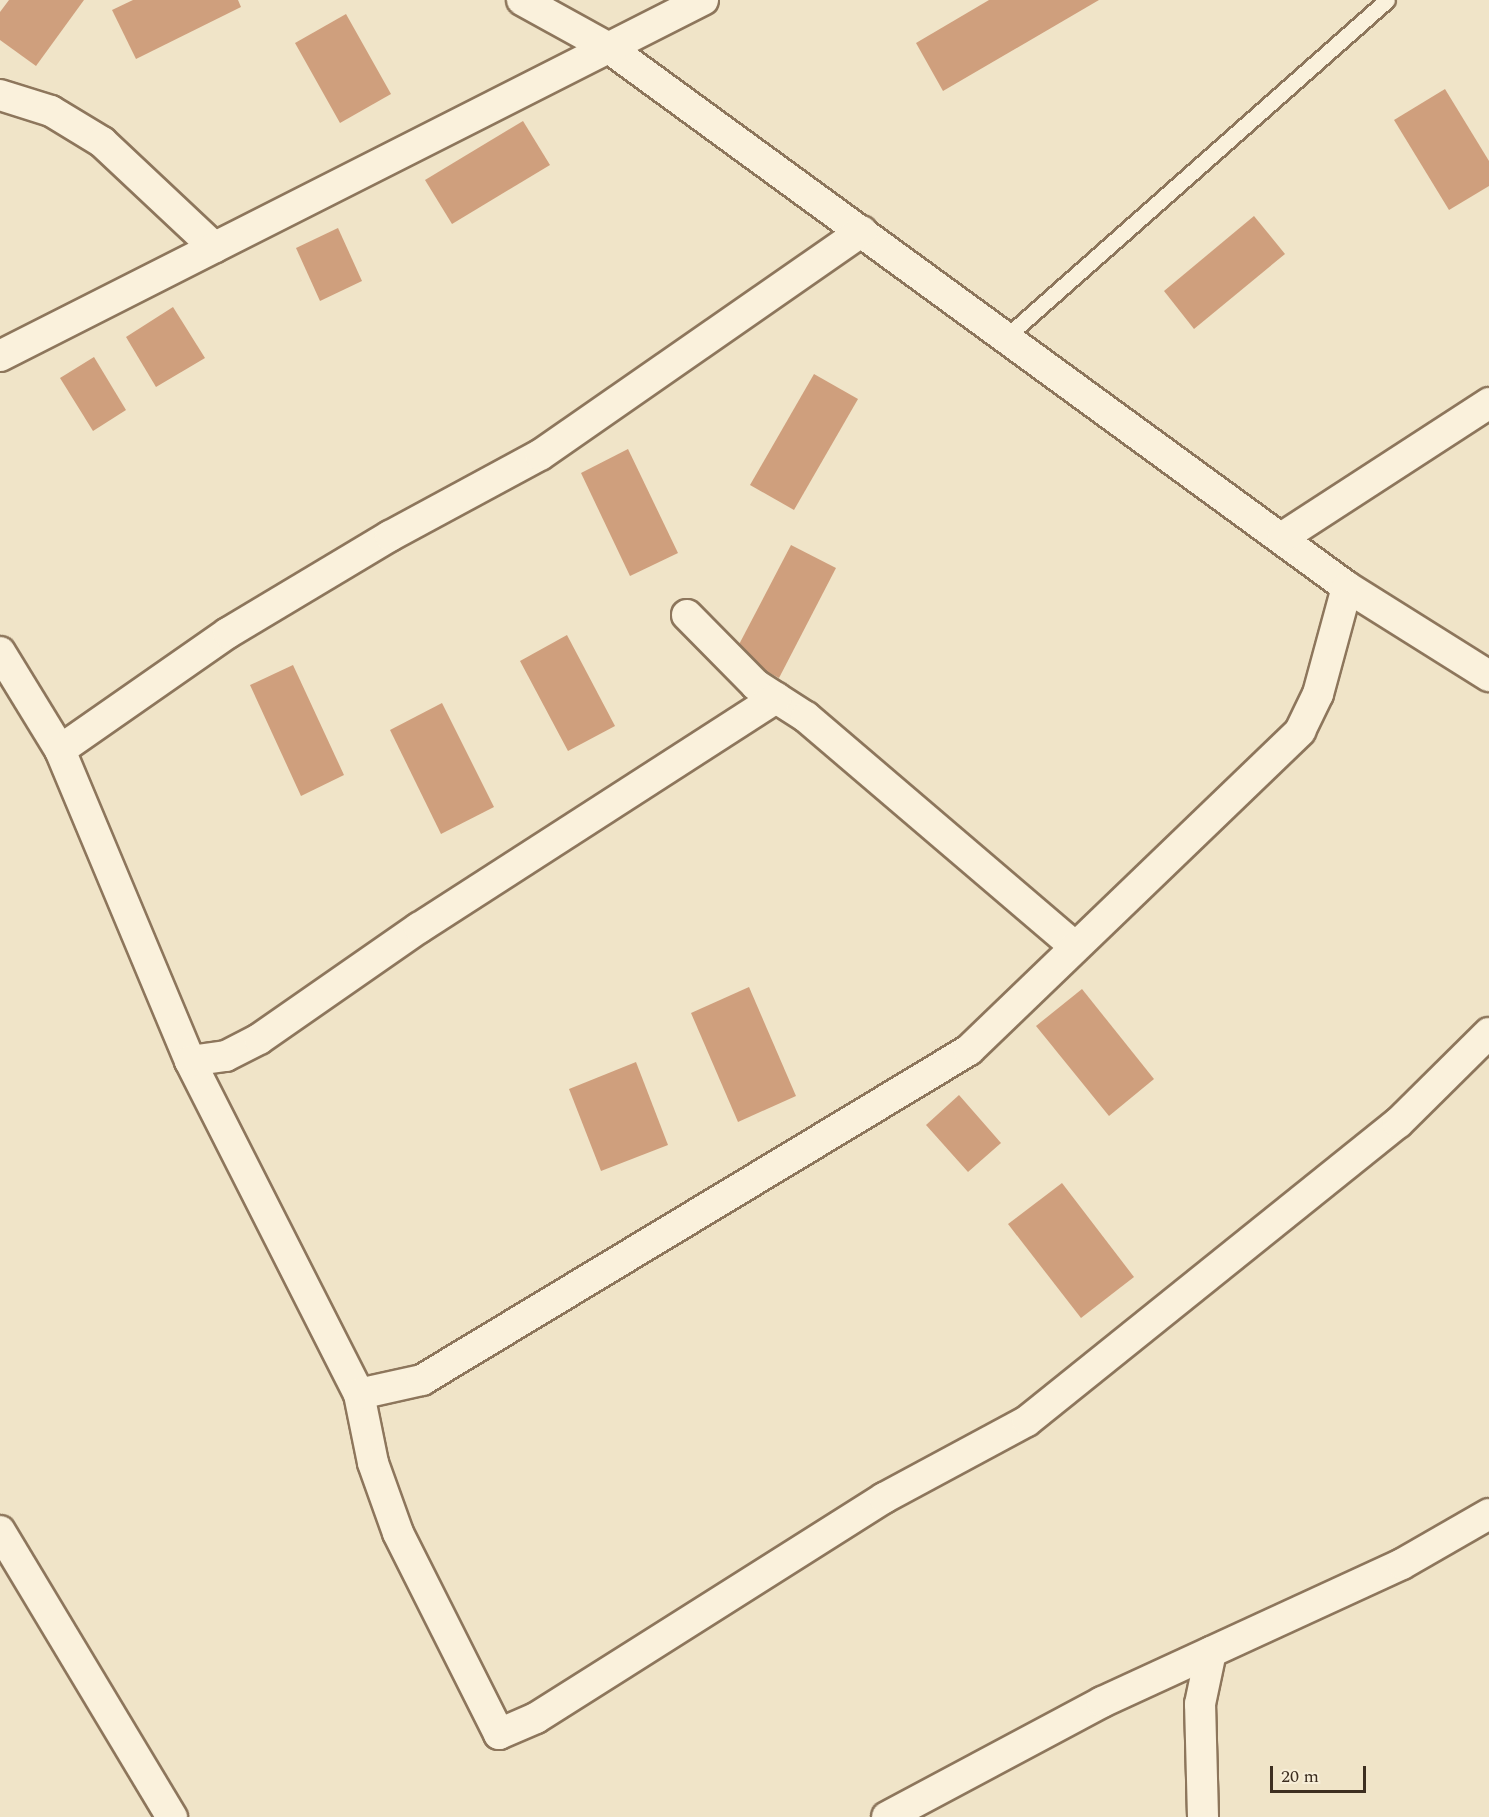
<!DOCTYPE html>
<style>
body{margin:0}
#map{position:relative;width:1489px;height:1817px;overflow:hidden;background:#f0e4c8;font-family:Spectral,serif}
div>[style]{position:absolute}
.building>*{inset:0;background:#cf9f7d}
.roads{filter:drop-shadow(2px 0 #8d765c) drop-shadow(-2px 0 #8d765c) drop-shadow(0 2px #8d765c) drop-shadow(0 -2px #8d765c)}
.service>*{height:15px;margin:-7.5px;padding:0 7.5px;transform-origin:7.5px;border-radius:7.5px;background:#faf1dc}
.minor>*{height:30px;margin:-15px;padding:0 15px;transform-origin:15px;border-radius:15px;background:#faf1dc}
span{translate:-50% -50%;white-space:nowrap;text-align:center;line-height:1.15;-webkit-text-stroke:5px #f7eed8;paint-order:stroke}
.scale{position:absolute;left:1270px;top:1766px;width:96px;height:27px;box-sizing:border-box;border:3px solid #3d2e20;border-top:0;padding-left:8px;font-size:18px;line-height:21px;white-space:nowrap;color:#3d2e20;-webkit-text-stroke:4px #f7eed8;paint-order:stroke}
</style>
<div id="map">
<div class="building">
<div style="clip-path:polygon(9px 0,84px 0,36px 66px,0 40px,0 12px)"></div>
<div style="clip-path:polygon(133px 0,238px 0,241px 7px,136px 59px,112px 10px)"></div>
<div style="clip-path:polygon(989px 0,1099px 0,943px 91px,916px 43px)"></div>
<div style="clip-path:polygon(346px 14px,391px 94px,340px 123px,295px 43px)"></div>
<div style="clip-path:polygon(1445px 89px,1489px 161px,1489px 186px,1449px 210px,1394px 120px)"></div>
<div style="clip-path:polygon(523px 121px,550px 165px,452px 224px,425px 180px)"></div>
<div style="clip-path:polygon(1254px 216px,1285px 254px,1194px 329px,1164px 291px)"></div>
<div style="clip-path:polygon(338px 228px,362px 281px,320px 301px,296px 248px)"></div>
<div style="clip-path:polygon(173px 307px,205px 358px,156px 387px,126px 337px)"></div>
<div style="clip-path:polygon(94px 357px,126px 410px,93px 431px,60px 378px)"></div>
<div style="clip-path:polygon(814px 374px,858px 399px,794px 510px,750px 485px)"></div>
<div style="clip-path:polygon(628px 449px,678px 553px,630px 576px,581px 473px)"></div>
<div style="clip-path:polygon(791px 545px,836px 568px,779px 678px,734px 654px)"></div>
<div style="clip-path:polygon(567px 635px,615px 726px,568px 751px,520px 661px)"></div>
<div style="clip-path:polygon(293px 665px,344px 775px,301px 796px,250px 685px)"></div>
<div style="clip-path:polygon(442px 703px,494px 807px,441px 834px,390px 730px)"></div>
<div style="clip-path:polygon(749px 987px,796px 1096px,738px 1122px,691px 1013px)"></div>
<div style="clip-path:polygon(1082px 989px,1154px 1079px,1109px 1116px,1036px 1026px)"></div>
<div style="clip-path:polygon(636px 1062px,668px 1145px,601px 1171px,569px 1089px)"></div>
<div style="clip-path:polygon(959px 1095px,1001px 1143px,968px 1172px,926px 1125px)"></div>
<div style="clip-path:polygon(1062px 1183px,1134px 1277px,1081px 1318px,1008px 1224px)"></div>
</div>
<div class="roads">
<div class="service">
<div style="left:1007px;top:336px;width:507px;rotate:-41.48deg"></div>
</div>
<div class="minor">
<div style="left:522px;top:0;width:99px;rotate:28.9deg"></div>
<div style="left:609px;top:48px;width:914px;rotate:36.14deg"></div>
<div style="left:1347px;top:587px;width:168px;rotate:32.1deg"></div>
<div style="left:0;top:95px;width:53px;rotate:17.4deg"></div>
<div style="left:51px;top:111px;width:60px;rotate:31.3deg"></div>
<div style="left:102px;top:142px;width:154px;rotate:43.2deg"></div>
<div style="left:0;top:356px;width:788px;rotate:-26.86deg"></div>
<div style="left:1283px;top:537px;width:246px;rotate:-33deg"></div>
<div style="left:687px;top:615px;width:98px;rotate:45.4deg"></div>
<div style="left:756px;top:685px;width:59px;rotate:32.6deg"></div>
<div style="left:806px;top:717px;width:354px;rotate:40.5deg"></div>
<div style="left:0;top:652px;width:115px;rotate:58.5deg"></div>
<div style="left:60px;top:750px;width:337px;rotate:67.3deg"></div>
<div style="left:190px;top:1061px;width:373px;rotate:63.1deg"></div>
<div style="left:359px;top:1394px;width:70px;rotate:78.5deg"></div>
<div style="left:373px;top:1463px;width:74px;rotate:70.3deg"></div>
<div style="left:398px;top:1533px;width:225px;rotate:63.3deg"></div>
<div style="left:499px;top:1734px;width:40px;rotate:-23.4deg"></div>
<div style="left:536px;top:1718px;width:412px;rotate:-32.3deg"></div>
<div style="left:884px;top:1498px;width:162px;rotate:-28.3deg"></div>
<div style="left:1027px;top:1421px;width:476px;rotate:-38.8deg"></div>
<div style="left:1398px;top:1123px;width:128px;rotate:-44.7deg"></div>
<div style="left:60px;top:750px;width:205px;rotate:-34.9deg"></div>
<div style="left:228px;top:633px;width:189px;rotate:-30.9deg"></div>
<div style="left:390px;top:536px;width:170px;rotate:-28.4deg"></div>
<div style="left:540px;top:455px;width:392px;rotate:-34.8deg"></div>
<div style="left:190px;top:1061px;width:36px;rotate:-8deg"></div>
<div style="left:226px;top:1056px;width:37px;rotate:-27deg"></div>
<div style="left:259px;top:1039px;width:195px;rotate:-34.8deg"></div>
<div style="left:419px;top:928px;width:425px;rotate:-32.8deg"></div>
<div style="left:359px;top:1394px;width:65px;rotate:-12.5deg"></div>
<div style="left:422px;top:1380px;width:639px;rotate:-31.1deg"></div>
<div style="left:969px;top:1050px;width:460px;rotate:-43.9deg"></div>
<div style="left:1300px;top:731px;width:41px;rotate:-64.1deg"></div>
<div style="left:1318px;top:694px;width:111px;rotate:-74.8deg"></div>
<div style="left:0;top:1531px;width:334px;rotate:59deg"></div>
<div style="left:887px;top:1817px;width:244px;rotate:-28.1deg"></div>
<div style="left:1102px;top:1702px;width:330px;rotate:-24.7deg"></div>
<div style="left:1402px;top:1564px;width:100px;rotate:-29.9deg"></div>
<div style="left:1203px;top:1817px;width:113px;rotate:-91.5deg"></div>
<div style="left:1200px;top:1704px;width:53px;rotate:-78.1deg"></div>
</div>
</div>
<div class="scale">20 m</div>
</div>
